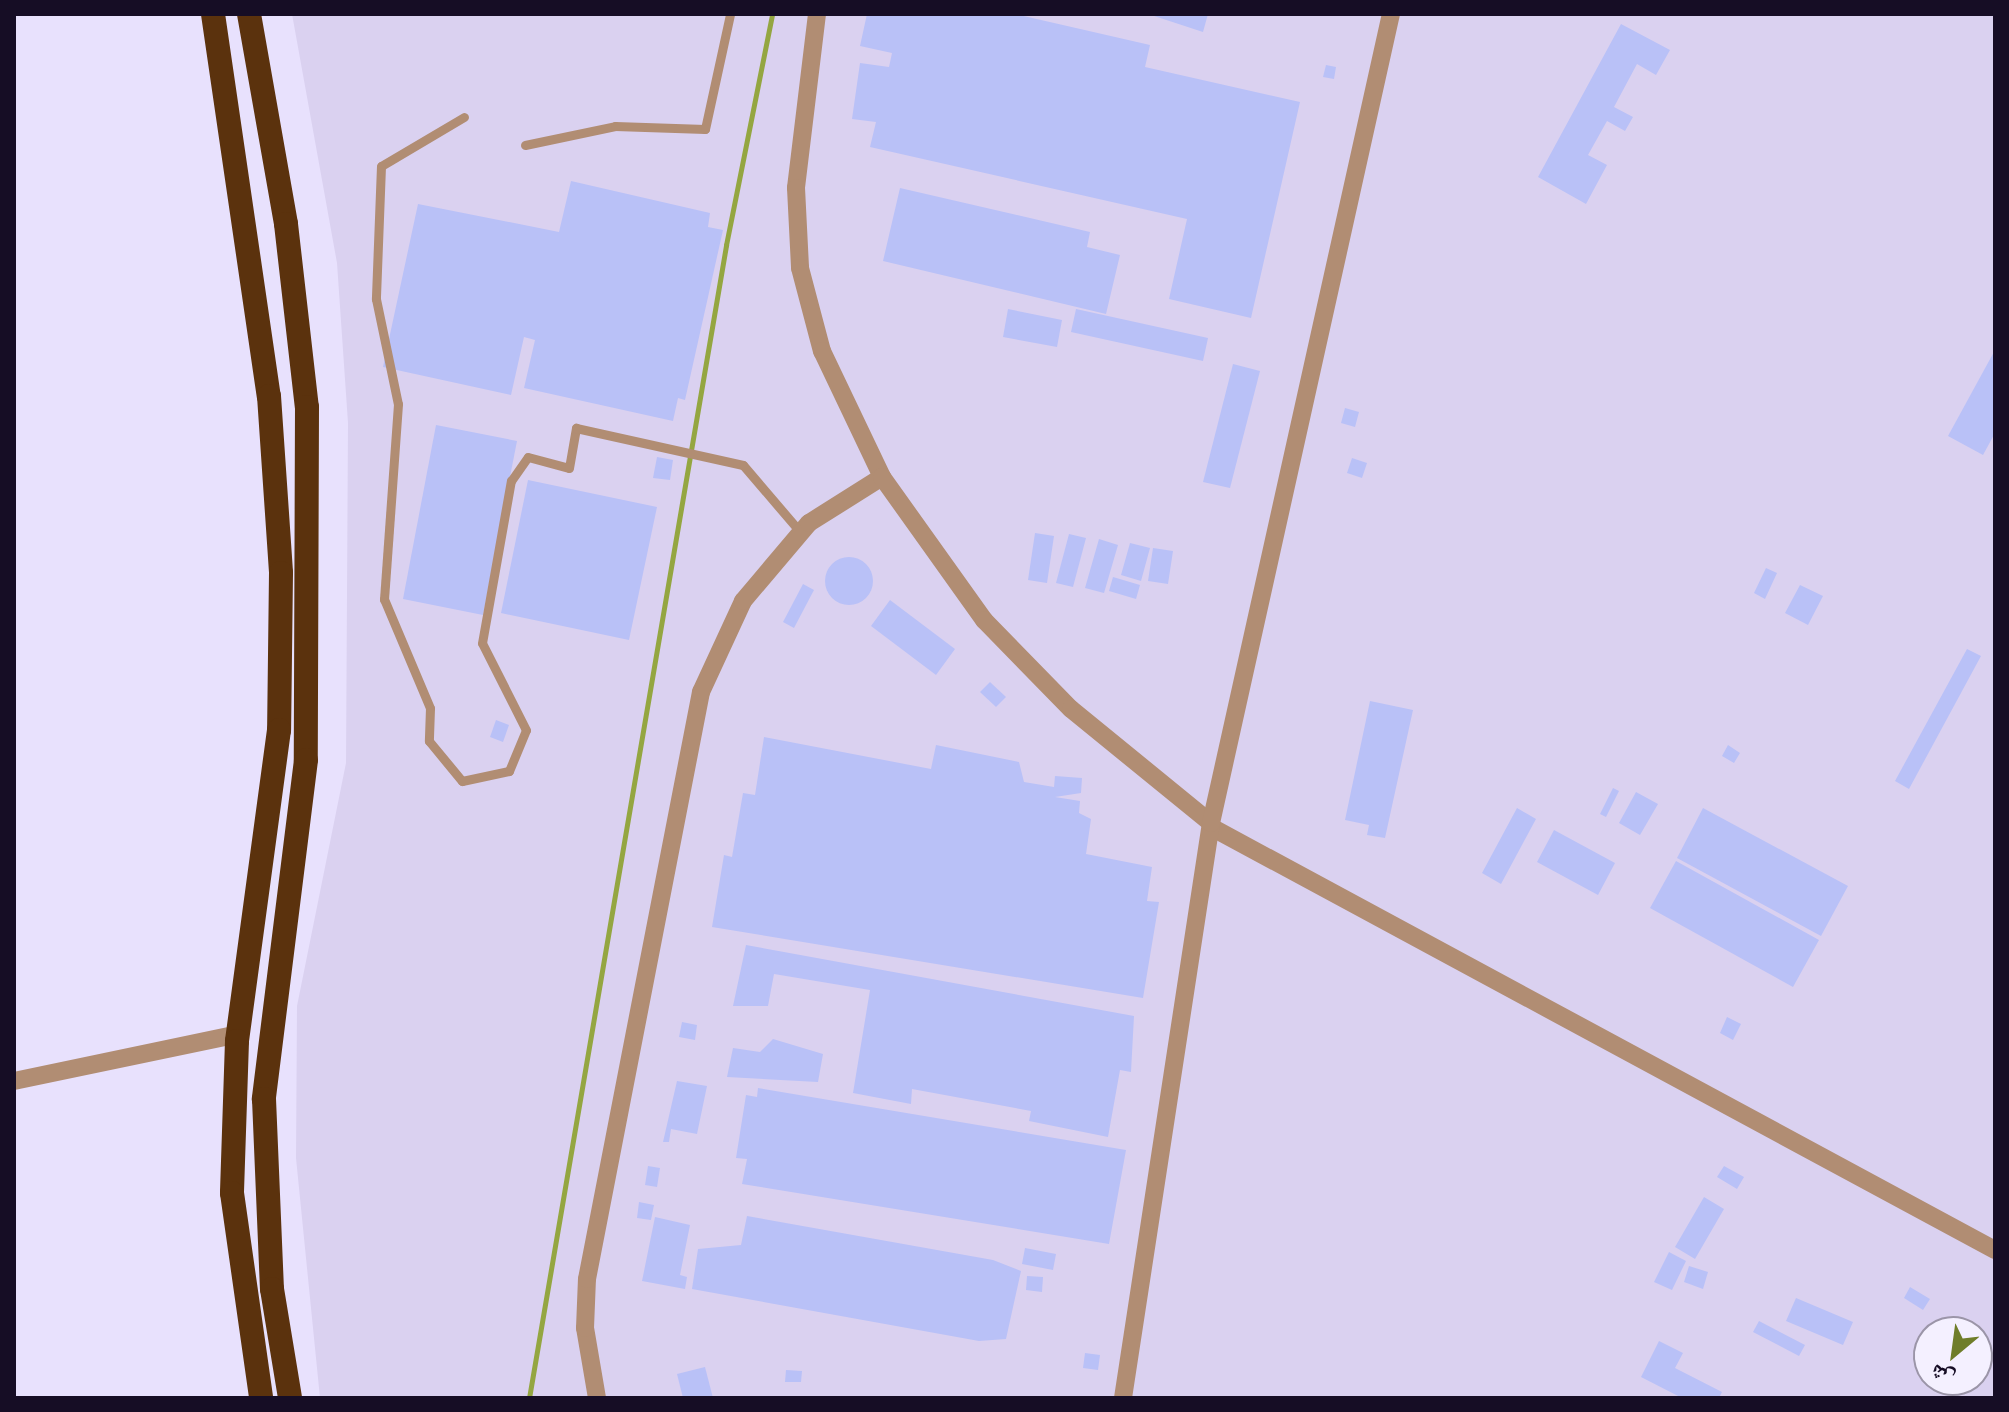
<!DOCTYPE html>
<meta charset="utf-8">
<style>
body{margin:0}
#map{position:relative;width:2009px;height:1412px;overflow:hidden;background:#e8e1fd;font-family:"Roboto Serif","Noto Naskh Arabic",serif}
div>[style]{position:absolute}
.built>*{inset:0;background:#dad1f0}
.stream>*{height:5px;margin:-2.5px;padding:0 2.5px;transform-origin:2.5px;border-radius:2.5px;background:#94a641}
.building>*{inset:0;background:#b9c1f7}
.round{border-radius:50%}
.lane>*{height:9px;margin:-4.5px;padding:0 4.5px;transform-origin:4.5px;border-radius:4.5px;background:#b18d73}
.street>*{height:18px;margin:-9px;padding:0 9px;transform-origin:9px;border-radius:9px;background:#b18d73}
.highway>*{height:24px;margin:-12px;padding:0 12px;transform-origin:12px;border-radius:12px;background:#5b320d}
span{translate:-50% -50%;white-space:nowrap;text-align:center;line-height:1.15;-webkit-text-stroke:7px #f4f0ff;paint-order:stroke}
.frame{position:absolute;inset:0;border:16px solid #160d25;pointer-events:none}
.north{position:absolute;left:1913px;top:1316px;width:80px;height:80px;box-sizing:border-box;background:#f4f0ff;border:2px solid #9b95a8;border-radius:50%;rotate:209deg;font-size:22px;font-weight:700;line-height:32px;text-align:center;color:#160d25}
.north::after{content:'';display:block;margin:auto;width:28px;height:36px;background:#6f7d2a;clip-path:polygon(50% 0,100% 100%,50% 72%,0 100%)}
</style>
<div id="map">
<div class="built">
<div style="clip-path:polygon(evenodd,292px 14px,1995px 14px,1995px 1398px,320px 1398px,296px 1158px,297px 1006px,346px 763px,348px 423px,337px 263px,292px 14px,1929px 1332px,1977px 1332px,1977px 1380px,1929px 1380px,1929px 1332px)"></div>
</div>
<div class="stream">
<div style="left:529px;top:1398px;width:1170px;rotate:-80.3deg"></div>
<div style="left:726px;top:245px;width:236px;rotate:-78.7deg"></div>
</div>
<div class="building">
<div style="clip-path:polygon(867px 14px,1015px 14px,1150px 45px,1145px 67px,1300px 102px,1251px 318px,1169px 299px,1187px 219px,870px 147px,876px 122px,852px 119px,860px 63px,889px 67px,892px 53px,860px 46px)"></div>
<div style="clip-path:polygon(1148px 14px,1208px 14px,1203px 32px)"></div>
<div style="clip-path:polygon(1621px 24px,1670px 50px,1656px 75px,1637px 64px,1614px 107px,1633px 117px,1625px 131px,1607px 121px,1588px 155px,1607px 165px,1586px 204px,1538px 177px)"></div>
<div style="clip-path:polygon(1326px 65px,1336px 67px,1334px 79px,1323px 77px)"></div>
<div style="clip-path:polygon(571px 181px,710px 213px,708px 227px,723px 230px,685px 400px,678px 398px,673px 421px,524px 388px,535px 340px,524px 337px,511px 395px,383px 367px,418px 204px,559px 232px)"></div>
<div style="clip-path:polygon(900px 188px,1090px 232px,1087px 247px,1120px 255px,1106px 314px,883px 261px)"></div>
<div style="clip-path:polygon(1008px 309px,1062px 320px,1057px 347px,1003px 337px)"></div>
<div style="clip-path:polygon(1076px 309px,1208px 338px,1203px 361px,1071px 332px)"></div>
<div style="clip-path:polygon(1995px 350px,1995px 433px,1983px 455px,1948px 436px)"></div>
<div style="clip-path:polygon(1233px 364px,1260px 371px,1230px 488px,1203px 482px)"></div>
<div style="clip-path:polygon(1345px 408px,1359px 412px,1355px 427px,1341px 423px)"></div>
<div style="clip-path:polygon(436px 425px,517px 441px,483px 615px,403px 599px)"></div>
<div style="clip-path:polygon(657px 457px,673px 460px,670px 480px,653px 478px)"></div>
<div style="clip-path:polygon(1352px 458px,1367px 463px,1362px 478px,1347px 473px)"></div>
<div style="clip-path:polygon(528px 480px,657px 507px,629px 640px,501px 613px)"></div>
<div style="clip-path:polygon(1035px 533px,1054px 536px,1047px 583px,1028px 580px)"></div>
<div style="clip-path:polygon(1069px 534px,1086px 538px,1073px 587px,1056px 583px)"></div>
<div style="clip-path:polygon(1099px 539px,1118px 545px,1104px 593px,1085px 588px)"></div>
<div style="clip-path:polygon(1130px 543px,1150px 548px,1141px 581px,1121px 575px)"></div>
<div style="clip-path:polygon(1153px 548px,1173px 551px,1168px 584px,1148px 581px)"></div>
<div class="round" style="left:825px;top:557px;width:48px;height:48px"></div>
<div style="clip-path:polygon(1766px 568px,1777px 573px,1765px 599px,1754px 593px)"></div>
<div style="clip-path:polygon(1113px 577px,1140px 585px,1136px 599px,1109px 591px)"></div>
<div style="clip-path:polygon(803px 584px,814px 590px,794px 628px,783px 622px)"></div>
<div style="clip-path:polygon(1800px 585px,1823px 596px,1808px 625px,1785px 613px)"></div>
<div style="clip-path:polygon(890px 600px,955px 649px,936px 675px,871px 626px)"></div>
<div style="clip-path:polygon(1967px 649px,1981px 656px,1909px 789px,1895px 781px)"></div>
<div style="clip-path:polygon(990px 682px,1006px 697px,996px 707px,980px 692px)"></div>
<div style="clip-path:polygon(1370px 701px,1413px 710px,1385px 838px,1367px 835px,1369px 825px,1345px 820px)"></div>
<div style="clip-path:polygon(496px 720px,509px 725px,503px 742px,490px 737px)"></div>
<div style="clip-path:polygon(764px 737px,931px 769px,936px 745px,1019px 762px,1024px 782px,1054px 787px,1055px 776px,1082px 778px,1081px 793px,1055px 797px,1080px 801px,1079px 813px,1091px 819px,1086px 854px,1152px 867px,1147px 901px,1159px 902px,1143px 998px,712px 927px,724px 855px,732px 857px,743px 793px,755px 795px)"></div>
<div style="clip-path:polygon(1728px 745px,1740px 753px,1734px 763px,1722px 756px)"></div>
<div style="clip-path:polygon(1613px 788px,1619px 791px,1606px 817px,1600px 814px)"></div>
<div style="clip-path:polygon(1636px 792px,1658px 804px,1640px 835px,1619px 823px)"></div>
<div style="clip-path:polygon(1517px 808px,1536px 819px,1501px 884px,1482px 873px)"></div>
<div style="clip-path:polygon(1703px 808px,1848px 886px,1821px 936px,1677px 858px)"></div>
<div style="clip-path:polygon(1554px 830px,1615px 863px,1598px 895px,1537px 862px)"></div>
<div style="clip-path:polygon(1676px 861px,1819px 940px,1793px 987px,1650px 908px)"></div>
<div style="clip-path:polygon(746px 945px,1134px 1016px,1131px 1072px,1120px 1070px,1108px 1137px,1029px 1121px,1031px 1111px,912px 1089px,911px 1104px,853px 1093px,870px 990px,774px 974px,768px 1006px,733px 1006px)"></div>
<div style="clip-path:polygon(1727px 1017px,1741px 1024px,1733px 1040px,1720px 1033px)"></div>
<div style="clip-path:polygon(682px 1022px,697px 1025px,695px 1040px,679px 1037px)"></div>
<div style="clip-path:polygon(773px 1039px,823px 1054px,818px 1082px,727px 1077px,733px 1048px,760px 1052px)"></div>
<div style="clip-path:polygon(677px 1081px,707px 1086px,697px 1134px,671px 1129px,669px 1142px,663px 1142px)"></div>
<div style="clip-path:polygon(758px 1088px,1126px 1150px,1109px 1244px,742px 1184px,747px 1159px,736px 1158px,746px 1095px,757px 1097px)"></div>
<div style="clip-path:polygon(648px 1166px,660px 1168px,657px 1187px,645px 1185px)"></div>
<div style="clip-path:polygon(1724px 1166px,1744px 1177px,1737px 1189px,1717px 1177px)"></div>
<div style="clip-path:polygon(1704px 1197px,1724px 1209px,1695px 1259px,1675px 1247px)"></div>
<div style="clip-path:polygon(639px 1202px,654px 1205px,651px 1220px,637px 1218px)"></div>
<div style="clip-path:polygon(747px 1216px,993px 1260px,1021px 1271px,1006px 1339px,979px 1341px,692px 1289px,698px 1249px,741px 1245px)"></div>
<div style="clip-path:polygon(655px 1217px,690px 1225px,680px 1275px,687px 1277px,685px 1289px,642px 1281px)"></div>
<div style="clip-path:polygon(1025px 1248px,1056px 1254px,1053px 1270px,1022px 1264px)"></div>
<div style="clip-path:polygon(1669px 1252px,1686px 1261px,1672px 1290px,1654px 1282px)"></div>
<div style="clip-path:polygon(1689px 1266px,1708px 1272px,1703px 1289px,1684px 1282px)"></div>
<div style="clip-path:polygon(1027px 1276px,1043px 1277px,1042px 1292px,1026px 1290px)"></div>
<div style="clip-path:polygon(1910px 1287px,1930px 1299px,1923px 1310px,1904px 1298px)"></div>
<div style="clip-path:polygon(1796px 1298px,1853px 1322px,1843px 1345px,1786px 1321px)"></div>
<div style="clip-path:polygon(1947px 1318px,1957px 1324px,1939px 1332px)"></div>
<div style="clip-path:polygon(1759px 1321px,1805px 1345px,1799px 1356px,1753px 1332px)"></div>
<div style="clip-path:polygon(1659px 1341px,1683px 1353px,1675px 1368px,1722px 1392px,1719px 1398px,1682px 1398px,1641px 1377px)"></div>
<div style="clip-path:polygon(1085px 1353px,1100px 1355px,1098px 1370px,1083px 1368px)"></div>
<div style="clip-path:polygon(705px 1367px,713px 1398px,683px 1398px,677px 1374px)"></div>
<div style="clip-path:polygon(786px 1370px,802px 1371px,801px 1382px,785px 1382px)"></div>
</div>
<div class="lane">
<div style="left:464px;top:117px;width:96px;rotate:149.4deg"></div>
<div style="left:381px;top:166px;width:133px;rotate:92.2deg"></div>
<div style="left:376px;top:299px;width:107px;rotate:78.2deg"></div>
<div style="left:398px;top:404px;width:196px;rotate:94.1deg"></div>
<div style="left:384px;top:599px;width:118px;rotate:67.1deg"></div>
<div style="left:430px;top:708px;width:33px;rotate:92deg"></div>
<div style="left:429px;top:741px;width:52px;rotate:50.5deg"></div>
<div style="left:462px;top:781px;width:48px;rotate:-12deg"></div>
<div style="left:509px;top:771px;width:44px;rotate:-67.5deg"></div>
<div style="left:526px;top:730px;width:97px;rotate:-116.8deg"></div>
<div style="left:482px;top:643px;width:165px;rotate:-79.9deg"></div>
<div style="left:511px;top:481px;width:29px;rotate:-55deg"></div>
<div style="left:528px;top:457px;width:42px;rotate:15deg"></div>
<div style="left:569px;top:468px;width:41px;rotate:-80.1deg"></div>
<div style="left:576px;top:428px;width:171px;rotate:12.5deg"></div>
<div style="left:743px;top:465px;width:89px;rotate:49.5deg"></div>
<div style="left:525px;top:145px;width:92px;rotate:-11.9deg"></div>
<div style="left:615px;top:126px;width:90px;rotate:1.9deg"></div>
<div style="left:705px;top:129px;width:118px;rotate:-77.7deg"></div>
</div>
<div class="street">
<div style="left:817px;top:14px;width:175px;rotate:96.9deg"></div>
<div style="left:796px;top:188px;width:80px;rotate:87.1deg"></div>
<div style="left:800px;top:268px;width:86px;rotate:75.2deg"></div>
<div style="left:822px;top:351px;width:140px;rotate:64.5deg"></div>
<div style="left:1211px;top:827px;width:891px;rotate:28.35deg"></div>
<div style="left:14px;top:1081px;width:229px;rotate:-11.8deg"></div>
<div style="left:597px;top:1398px;width:71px;rotate:-99.7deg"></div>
<div style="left:585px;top:1328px;width:49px;rotate:-87.7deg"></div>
<div style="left:587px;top:1279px;width:598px;rotate:-79.01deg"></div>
<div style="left:701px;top:692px;width:100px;rotate:-65.2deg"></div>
<div style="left:743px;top:601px;width:102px;rotate:-49.8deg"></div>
<div style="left:809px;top:523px;width:86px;rotate:-32.2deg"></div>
<div style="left:882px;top:477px;width:176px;rotate:54.5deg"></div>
<div style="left:984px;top:620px;width:124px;rotate:45.7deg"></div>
<div style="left:1071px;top:709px;width:181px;rotate:39.2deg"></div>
<div style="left:1123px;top:1398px;width:582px;rotate:-81.3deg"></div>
<div style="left:1211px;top:823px;width:829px;rotate:-77.46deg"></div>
</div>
<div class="highway">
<div style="left:213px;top:14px;width:386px;rotate:81.7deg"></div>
<div style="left:269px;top:396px;width:177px;rotate:86.1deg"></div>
<div style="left:281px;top:573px;width:157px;rotate:90.7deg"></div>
<div style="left:279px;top:730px;width:314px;rotate:97.7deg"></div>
<div style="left:237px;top:1041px;width:152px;rotate:91.9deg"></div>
<div style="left:232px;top:1193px;width:207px;rotate:81.9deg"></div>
<div style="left:249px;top:14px;width:213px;rotate:80deg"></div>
<div style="left:286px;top:224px;width:184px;rotate:83.5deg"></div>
<div style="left:307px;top:407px;width:353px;rotate:90.2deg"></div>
<div style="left:306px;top:760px;width:342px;rotate:97.1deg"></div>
<div style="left:264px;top:1099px;width:190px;rotate:87.6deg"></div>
<div style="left:272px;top:1289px;width:110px;rotate:80.6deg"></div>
</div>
<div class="frame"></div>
<div class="north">ش</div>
</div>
